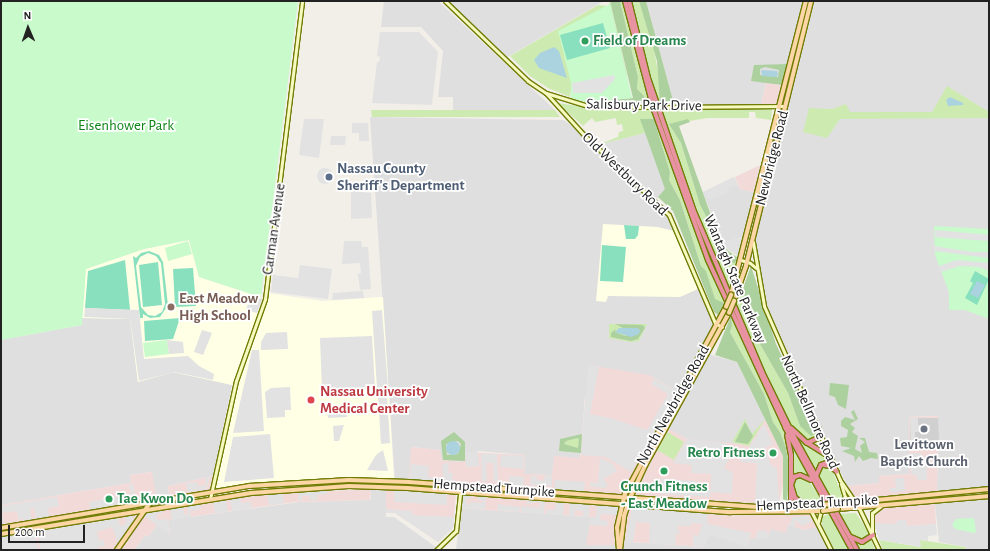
<!DOCTYPE html>
<style>
body{margin:0}
#map{position:relative;width:990px;height:551px;overflow:hidden;background:#f2efe9;font-family:"Alegreya Sans",sans-serif}
div>[style]{position:absolute}
.residential>*{inset:0;background:#e0dfdf}
.commercial>*{inset:0;background:#f2dad9}
.education>*{inset:0;background:#ffffe5}
.religious>*{inset:0;background:#d0d0d0}
.grass>*{inset:0;background:#cdebb0}
.forest>*{inset:0;background:#add19e}
.park>*{inset:0;background:#c8facc}
.pitch>*{inset:0;background:#88e0be}
.parking>*{inset:0;background:#e2e2e2}
.round{border-radius:50%}
.water>*{inset:0;background:#aad3df}
.roads{filter:drop-shadow(1px 0 #707d05) drop-shadow(-1px 0 #707d05) drop-shadow(0 1px #707d05) drop-shadow(0 -1px #707d05)}
.secondary>*{height:3px;margin:-1.5px;padding:0 1.5px;transform-origin:1.5px;border-radius:1.5px;background:#f7fabf}
.primary>*{height:3.5px;margin:-1.75px;padding:0 1.75px;transform-origin:1.75px;border-radius:1.75px;background:#fcd6a4}
.highway>*{height:4px;margin:-2px;padding:0 2px;transform-origin:2px;border-radius:2px;background:#e892a2}
.bridges{filter:drop-shadow(1px 0 #707d05) drop-shadow(-1px 0 #707d05) drop-shadow(0 1px #707d05) drop-shadow(0 -1px #707d05)}
.secondary-bridge>*{height:3px;margin:-1.5px;padding:0 1.5px;transform-origin:1.5px;border-radius:1.5px;background:#f7fabf}
.primary-bridge>*{height:3.5px;margin:-1.75px;padding:0 1.75px;transform-origin:1.75px;border-radius:1.75px;background:#fcd6a4}
.dots>*{width:11px;height:11px;translate:-50% -50%;box-sizing:border-box;border:2px solid #fff;border-radius:50%}
span{translate:-50% -50%;white-space:nowrap;text-align:center;line-height:1.15;-webkit-text-stroke:3.5px #fff;paint-order:stroke}
.leisure-label{font-size:15px;color:#27864d;font-weight:700}
.left{translate:0 -50%;text-align:left}
.right{translate:-100% -50%;text-align:right}
.street-label{font-size:15px;color:#222}
.park-label{font-size:15px;color:#0c8416}
.service-label{font-size:15px;color:#4e5e75;font-weight:700}
.education-label{font-size:15px;color:#785e54;font-weight:700}
.health-label{font-size:15px;color:#be3a42;font-weight:700}
.worship-label{font-size:15px;color:#5b616d;font-weight:700}
.frame{position:absolute;inset:0;border:2px solid #222;pointer-events:none}
.north{position:absolute;left:8px;top:8px;width:40px;height:40px;-webkit-text-stroke:3px #fff;paint-order:stroke;rotate:358deg;font-size:11px;font-weight:700;line-height:16px;text-align:center;color:#222}
.north::after{content:'';display:block;margin:auto;width:14px;height:18px;background:#222;clip-path:polygon(50% 0,100% 100%,50% 72%,0 100%)}
.scale{position:absolute;left:8px;top:525px;width:77px;height:18px;box-sizing:border-box;border:2px solid #222;border-top:0;padding-left:5px;font-size:12px;line-height:14px;white-space:nowrap;color:#222;-webkit-text-stroke:3px #fff;paint-order:stroke}
</style>
<div id="map">
<div class="residential">
<div style="clip-path:polygon(384px 1px,438px 1px,555px 110px,453px 110px,453px 97px,438px 97px,443px 51px,421px 27px,381px 27px)"></div>
<div style="clip-path:polygon(446px 1px,604px 1px,506px 58px,493px 43px)"></div>
<div style="clip-path:polygon(646px 1px,804px 1px,783px 85px,766px 83px,761px 104px,674px 104px)"></div>
<div style="clip-path:polygon(813px 1px,989px 1px,989px 487px,937px 492px,938px 416px,909px 417px,909px 474px,879px 476px,879px 483px,847px 486px,766px 303px,755px 243px,780px 127px)"></div>
<div style="clip-path:polygon(370px 117px,563px 120px,568px 123px,668px 216px,714px 325px,678px 392px,649px 375px,585px 397px,580px 458px,552px 475px,524px 474px,525px 455px,478px 451px,463px 462px,442px 460px,439px 450px,412px 447px,409px 482px,395px 481px)"></div>
<div style="clip-path:polygon(645px 133px,666px 189px,656px 200px,597px 145px)"></div>
<div style="clip-path:polygon(734px 177px,740px 189px,757px 193px,741px 258px,723px 246px,703px 192px)"></div>
<div style="clip-path:polygon(82px 318px,130px 319px,138px 382px,173px 372px,232px 385px,213px 476px,168px 486px,170px 499px,157px 501px,151px 472px,130px 475px,131px 483px,1px 505px,1px 340px,82px 325px)"></div>
<div style="clip-path:polygon(708px 354px,737px 362px,765px 419px,749px 446px,694px 442px,666px 429px)"></div>
<div style="clip-path:polygon(371px 489px,386px 489px,386px 517px,394px 517px,440px 550px,134px 550px,145px 535px,148px 537px,157px 525px,170px 534px,168px 520px,299px 502px,371px 500px)"></div>
<div style="clip-path:polygon(989px 498px,989px 550px,965px 550px,966px 547px,939px 542px,935px 504px)"></div>
<div style="clip-path:polygon(461px 508px,591px 517px,590px 525px,616px 545px,616px 541px,704px 547px,709px 534px,747px 546px,750px 538px,771px 529px,788px 524px,804px 530px,824px 524px,835px 550px,456px 550px)"></div>
</div>
<div class="commercial">
<div style="clip-path:polygon(766px 83px,783px 85px,777px 104px,761px 104px)"></div>
<div style="clip-path:polygon(758px 166px,763px 166px,757px 193px,740px 189px,735px 177px)"></div>
<div style="clip-path:polygon(589px 365px,649px 375px,678px 392px,632px 476px,624px 497px,409px 482px,411px 447px,440px 450px,442px 460px,463px 462px,463px 452px,525px 455px,524px 474px,530px 474px,552px 475px,554px 456px,580px 458px)"></div>
<div style="clip-path:polygon(938px 416px,937px 492px,856px 500px,847px 486px,879px 483px,879px 476px,909px 474px,909px 417px)"></div>
<div style="clip-path:polygon(765px 419px,783px 456px,783px 485px,779px 503px,782px 505px,634px 496px,667px 428px,687px 439px,749px 445px)"></div>
<div style="clip-path:polygon(152px 472px,157px 501px,1px 527px,1px 505px,131px 483px,130px 475px)"></div>
<div style="clip-path:polygon(213px 476px,209px 491px,170px 499px,168px 486px)"></div>
<div style="clip-path:polygon(371px 489px,370px 500px,295px 502px,168px 520px,170px 534px,157px 525px,148px 537px,145px 535px,134px 550px,120px 549px,146px 512px,250px 495px)"></div>
<div style="clip-path:polygon(386px 489px,456px 494px,453px 528px,438px 542px,395px 513px,386px 513px)"></div>
<div style="clip-path:polygon(462px 495px,699px 513px,810px 514px,818px 527px,804px 530px,788px 524px,786px 533px,771px 529px,767px 539px,750px 538px,747px 546px,709px 534px,704px 547px,617px 541px,616px 545px,586px 545px,591px 517px,461px 508px)"></div>
<div style="clip-path:polygon(935px 504px,936px 524px,874px 529px,872px 509px)"></div>
<div style="clip-path:polygon(145px 510px,117px 550px,1px 550px,1px 534px)"></div>
</div>
<div class="education">
<div style="clip-path:polygon(603px 224px,658px 227px,674px 231px,698px 289px,680px 297px,608px 296px,606px 302px,596px 301px)"></div>
<div style="clip-path:polygon(189px 240px,199px 277px,261px 297px,257px 322px,232px 385px,173px 372px,138px 382px,130px 319px,82px 318px,85px 269px,144px 249px)"></div>
<div style="clip-path:polygon(267px 293px,322px 301px,383px 297px,394px 480px,214px 490px,229px 414px)"></div>
</div>
<div class="religious">
<div style="clip-path:polygon(910px 418px,938px 418px,939px 441px,910px 441px)"></div>
</div>
<div class="grass">
<div style="clip-path:polygon(620px 1px,623px 1px,650px 104px,644px 103px,645px 100px,637px 89px,638px 77px)"></div>
<div style="clip-path:polygon(631px 1px,639px 1px,653px 44px,659px 78px,660px 104px,657px 104px,645px 61px)"></div>
<div style="clip-path:polygon(610px 2px,627px 75px,572px 81px,570px 97px,548px 88px,530px 76px,510px 56px,598px 5px,608px 6px)"></div>
<div style="clip-path:polygon(947px 86px,989px 112px,989px 118px,840px 119px,827px 138px,803px 132px,809px 108px,832px 109px,846px 104px,850px 112px,932px 112px)"></div>
<div style="clip-path:polygon(558px 103px,604px 110px,652px 110px,687px 211px,724px 303px,715px 300px,706px 272px,701px 266px,680px 200px,669px 180px,670px 172px,654px 119px,641px 119px,645px 133px,597px 145px,618px 137px,619px 132px,623px 131px,622px 124px,617px 125px,616px 118px,595px 122px,592px 118px,583px 126px)"></div>
<div style="clip-path:polygon(772px 109px,771px 120px,756px 118px,755px 112px,749px 112px,749px 118px,708px 118px,670px 124px,681px 143px,700px 205px,718px 239px,725px 262px,731px 264px,738px 258px,729px 293px,659px 110px)"></div>
<div style="clip-path:polygon(371px 110px,555px 110px,560px 117px,372px 117px)"></div>
<div style="clip-path:polygon(742px 291px,755px 313px,752px 330px,788px 393px,800px 426px,815px 434px,816px 429px,817px 435px,813px 441px,806px 441px,792px 426px,737px 313px,735px 306px)"></div>
<div style="clip-path:polygon(731px 316px,783px 430px,789px 451px,790px 470px,786px 448px,780px 432px,773px 422px,764px 394px,730px 332px,732px 326px)"></div>
<div style="clip-path:polygon(609px 324px,647px 324px,639px 341px,631px 342px,609px 338px)"></div>
<div style="clip-path:polygon(745px 419px,752px 434px,765px 419px,749px 446px,732px 442px)"></div>
<div style="clip-path:polygon(668px 432px,684px 442px,674px 460px,657px 450px)"></div>
<div style="clip-path:polygon(797px 437px,821px 452px,829px 461px,821px 463px,815px 470px)"></div>
<div style="clip-path:polygon(577px 438px,579px 439px,578px 448px,564px 444px,566px 441px)"></div>
<div style="clip-path:polygon(792px 447px,797px 453px,808px 474px,792px 475px)"></div>
<div style="clip-path:polygon(823px 466px,831px 468px,842px 494px,841px 499px,832px 501px,828px 496px,818px 474px)"></div>
<div style="clip-path:polygon(798px 476px,809px 481px,823px 502px,809px 503px,799px 500px,792px 485px)"></div>
<div style="clip-path:polygon(856px 513px,868px 532px,869px 536px,864px 540px,855px 539px,839px 514px)"></div>
<div style="clip-path:polygon(830px 514px,840px 535px,849px 550px,835px 550px,825px 532px,820px 517px)"></div>
<div style="clip-path:polygon(853px 540px,860px 543px,871px 540px,875px 550px,859px 550px)"></div>
<div style="clip-path:polygon(879px 540px,920px 547px,920px 540px,966px 547px,965px 550px,883px 550px)"></div>
</div>
<div class="forest">
<div style="clip-path:polygon(610px 1px,620px 1px,638px 77px,637px 89px,644px 96px,644px 103px,603px 101px,633px 98px)"></div>
<div style="clip-path:polygon(639px 1px,646px 1px,674px 104px,660px 104px,657px 61px)"></div>
<div style="clip-path:polygon(evenodd,788px 64px,783px 85px,751px 81px,754px 65px,788px 64px,765px 67px,779px 70px,778px 77px,760px 75px,760px 69px,765px 67px)"></div>
<div style="clip-path:polygon(640px 119px,654px 119px,670px 172px,669px 180px,680px 200px,701px 266px,706px 271px,715px 299px,724px 303px,718px 315px,714px 312px,673px 211px,658px 197px,665px 189px)"></div>
<div style="clip-path:polygon(688px 119px,690px 122px,679px 126px,722px 246px,738px 258px,735px 263px,725px 262px,718px 239px,700px 205px,681px 143px,669px 124px)"></div>
<div style="clip-path:polygon(751px 266px,776px 344px,816px 429px,815px 434px,811px 436px,800px 426px,788px 393px,752px 330px,755px 313px,742px 291px)"></div>
<div style="clip-path:polygon(731px 316px,732px 326px,730px 332px,764px 394px,773px 422px,780px 432px,786px 448px,790px 470px,787px 501px,783px 499px,783px 456px,737px 362px,715px 355px)"></div>
<div style="clip-path:polygon(615px 324px,643px 325px,645px 328px,638px 339px,631px 341px,611px 337px,611px 333px,616px 329px,615px 332px,625px 336px,637px 328px,627px 330px)"></div>
<div style="clip-path:polygon(830px 383px,849px 385px,846px 409px,838px 405px,835px 397px,829px 395px)"></div>
<div style="clip-path:polygon(854px 410px,858px 419px,850px 424px,855px 428px,852px 432px,858px 436px,855px 449px,862px 453px,860px 446px,865px 442px,859px 438px,865px 438px,869px 452px,877px 453px,878px 459px,871px 458px,863px 461px,859px 456px,855px 462px,854px 456px,842px 451px,851px 448px,841px 446px,840px 438px,847px 437px,848px 430px,841px 426px,841px 421px,845px 417px,855px 420px,851px 412px)"></div>
<div style="clip-path:polygon(745px 422px,753px 436px,748px 444px,735px 442px)"></div>
<div style="clip-path:polygon(evenodd,454px 432px,465px 442px,465px 461px,443px 460px,441px 441px,454px 432px,458px 441px,461px 444px,458px 454px,447px 455px,446px 444px,458px 441px)"></div>
<div style="clip-path:polygon(evenodd,582px 434px,581px 453px,559px 451px,560px 439px,582px 434px,577px 438px,579px 439px,578px 448px,564px 444px,566px 441px,577px 438px)"></div>
</div>
<div class="park">
<div style="clip-path:polygon(1px 1px,298px 1px,261px 297px,199px 277px,189px 240px,144px 249px,86px 269px,82px 325px,1px 340px)"></div>
<div style="clip-path:polygon(610px 4px,632px 98px,601px 101px,602px 103px,596px 104px,571px 99px,571px 83px,558px 31px)"></div>
<div style="clip-path:polygon(934px 226px,989px 229px,989px 319px,965px 310px,949px 310px,949px 292px,935px 255px)"></div>
<div style="clip-path:polygon(188px 241px,192px 254px,168px 261px,165px 248px)"></div>
<div style="clip-path:polygon(167px 340px,169px 354px,145px 357px,143px 343px)"></div>
<div style="clip-path:polygon(974px 518px,976px 532px,974px 533px,955px 529px,952px 525px,956px 519px)"></div>
</div>
<div class="pitch">
<div style="clip-path:polygon(603px 23px,610px 48px,567px 60px,560px 35px)"></div>
<div style="clip-path:polygon(624px 225px,639px 226px,638px 235px,635px 239px,626px 239px)"></div>
<div style="clip-path:polygon(602px 245px,626px 247px,623px 282px,600px 281px)"></div>
<div style="clip-path:polygon(evenodd,149px 251px,159px 255px,163px 262px,168px 305px,160px 317px,150px 318px,143px 314px,143px 318px,140px 318px,133px 256px,136px 258px,141px 253px,149px 251px,148px 253px,156px 256px,161px 263px,165px 304px,162px 312px,155px 316px,148px 315px,141px 307px,136px 266px,140px 257px,148px 253px)"></div>
<div style="clip-path:polygon(125px 260px,130px 310px,85px 308px,88px 271px)"></div>
<div style="clip-path:polygon(158px 262px,162px 305px,143px 307px,139px 265px)"></div>
<div style="clip-path:polygon(193px 268px,196px 306px,175px 307px,173px 269px)"></div>
<div style="clip-path:polygon(975px 271px,989px 279px,977px 305px,965px 298px,973px 283px,970px 281px)"></div>
<div style="clip-path:polygon(180px 318px,173px 339px,145px 341px,144px 321px)"></div>
</div>
<div class="parking">
<div style="clip-path:polygon(380px 32px,419px 32px,438px 52px,432px 105px,372px 103px,377px 62px,379px 62px,380px 57px,377px 56px)"></div>
<div style="clip-path:polygon(614px 75px,615px 79px,602px 93px,573px 93px,572px 83px)"></div>
<div style="clip-path:polygon(304px 119px,324px 119px,319px 158px,299px 155px)"></div>
<div style="clip-path:polygon(352px 123px,368px 123px,369px 141px,359px 141px,359px 133px,352px 133px)"></div>
<div style="clip-path:polygon(331px 136px,346px 136px,345px 145px,330px 145px)"></div>
<div class="round" style="left:317px;top:168px;width:16px;height:16px"></div>
<div style="clip-path:polygon(733px 178px,737px 185px,727px 189px,727px 193px,708px 200px,705px 191px)"></div>
<div style="clip-path:polygon(351px 191px,371px 193px,372px 218px,351px 219px)"></div>
<div style="clip-path:polygon(935px 230px,989px 235px,989px 241px,935px 237px)"></div>
<div style="clip-path:polygon(747px 234px,741px 257px,723px 246px,722px 243px)"></div>
<div style="clip-path:polygon(344px 241px,361px 241px,362px 247px,368px 247px,371px 289px,360px 290px,358px 274px,361px 273px,360px 263px,342px 264px)"></div>
<div style="clip-path:polygon(934px 246px,972px 252px,989px 252px,989px 258px,934px 251px)"></div>
<div style="clip-path:polygon(957px 260px,988px 263px,989px 271px,980px 267px,960px 266px,941px 272px,939px 266px)"></div>
<div style="clip-path:polygon(300px 265px,332px 269px,328px 299px,271px 292px,273px 275px,298px 278px)"></div>
<div style="clip-path:polygon(363px 291px,364px 298px,332px 300px,333px 293px)"></div>
<div style="clip-path:polygon(251px 295px,262px 299px,257px 313px,246px 310px)"></div>
<div style="clip-path:polygon(85px 308px,139px 310px,144px 359px,188px 356px,199px 366px,214px 374px,213px 380px,174px 372px,139px 381px,130px 319px,84px 317px)"></div>
<div style="clip-path:polygon(382px 310px,388px 387px,377px 388px,372px 311px)"></div>
<div style="clip-path:polygon(202px 330px,212px 333px,203px 355px,194px 352px)"></div>
<div style="clip-path:polygon(287px 332px,288px 349px,261px 350px,261px 342px,266px 333px)"></div>
<div style="clip-path:polygon(372px 336px,375px 388px,322px 391px,320px 338px)"></div>
<div style="clip-path:polygon(167px 340px,183px 342px,184px 353px,169px 354px)"></div>
<div style="clip-path:polygon(252px 350px,259px 350px,264px 431px,233px 433px)"></div>
<div style="clip-path:polygon(589px 365px,599px 367px,590px 414px,584px 413px)"></div>
<div style="clip-path:polygon(654px 379px,678px 392px,631px 472px,606px 457px,581px 455px,584px 413px,610px 418px,647px 430px,668px 394px,651px 384px)"></div>
<div style="clip-path:polygon(290px 387px,291px 410px,285px 410px,285px 417px,267px 418px,265px 392px,271px 388px)"></div>
<div style="clip-path:polygon(378px 396px,387px 396px,390px 443px,381px 444px)"></div>
<div style="clip-path:polygon(346px 405px,347px 417px,328px 418px,327px 406px)"></div>
<div style="clip-path:polygon(910px 418px,918px 418px,918px 425px,930px 425px,930px 432px,915px 432px,915px 441px,937px 441px,936px 448px,911px 448px)"></div>
<div style="clip-path:polygon(764px 424px,773px 444px,764px 448px,771px 465px,777px 469px,779px 503px,755px 502px,757px 463px,740px 462px)"></div>
<div style="clip-path:polygon(344px 425px,339px 441px,334px 441px,333px 426px)"></div>
<div style="clip-path:polygon(270px 434px,274px 478px,224px 482px,233px 437px)"></div>
<div style="clip-path:polygon(687px 439px,725px 443px,734px 450px,724px 468px,733px 473px,732px 494px,711px 492px,710px 497px,660px 494px,661px 479px,696px 481px,696px 489px,711px 490px,711px 474px,691px 473px,692px 465px,673px 463px)"></div>
<div style="clip-path:polygon(383px 450px,388px 471px,367px 470px,376px 455px)"></div>
<div style="clip-path:polygon(465px 452px,478px 452px,479px 466px,466px 467px)"></div>
<div style="clip-path:polygon(910px 453px,921px 453px,921px 457px,927px 457px,927px 479px,930px 480px,917px 480px,917px 475px,911px 475px)"></div>
<div style="clip-path:polygon(481px 454px,497px 454px,498px 481px,494px 481px,493px 463px,486px 463px,487px 481px,482px 481px)"></div>
<div style="clip-path:polygon(501px 455px,524px 456px,523px 469px,500px 467px)"></div>
<div style="clip-path:polygon(600px 458px,613px 464px,617px 471px,603px 479px,608px 486px,604px 488px,590px 486px,591px 482px,598px 483px)"></div>
<div style="clip-path:polygon(449px 462px,448px 473px,453px 473px,452px 482px,444px 481px,442px 465px)"></div>
<div style="clip-path:polygon(411px 464px,429px 466px,428px 477px,443px 478px,443px 483px,410px 481px)"></div>
<div style="clip-path:polygon(545px 475px,552px 476px,552px 486px,530px 485px,531px 476px,537px 476px,537px 480px,544px 481px)"></div>
<div style="clip-path:polygon(509px 476px,524px 477px,523px 488px,503px 486px,503px 482px,509px 482px)"></div>
<div style="clip-path:polygon(210px 477px,206px 489px,188px 492px,186px 483px,197px 482px,198px 486px,206px 485px,205px 478px)"></div>
<div style="clip-path:polygon(895px 478px,904px 478px,905px 491px,890px 492px,890px 488px,896px 488px)"></div>
<div style="clip-path:polygon(555px 480px,585px 482px,584px 492px,554px 490px)"></div>
<div style="clip-path:polygon(133px 484px,136px 503px,91px 511px,89px 502px,131px 494px,129px 485px)"></div>
<div style="clip-path:polygon(333px 489px,327px 491px,327px 494px,317px 495px,317px 500px,310px 500px,309px 496px,302px 496px,302px 501px,299px 501px,298px 492px)"></div>
<div style="clip-path:polygon(394px 490px,447px 493px,447px 505px,394px 502px)"></div>
<div style="clip-path:polygon(282px 492px,284px 503px,269px 505px,267px 493px)"></div>
<div style="clip-path:polygon(462px 495px,471px 495px,471px 499px,466px 499px,468px 506px,471px 502px,483px 503px,483px 500px,478px 500px,478px 496px,486px 496px,485px 509px,461px 508px)"></div>
<div style="clip-path:polygon(57px 497px,59px 506px,48px 508px,49px 517px,36px 520px,34px 508px,30px 509px,32px 520px,24px 521px,23px 518px,19px 521px,17px 511px,2px 513px,4px 522px,1px 523px,1px 506px)"></div>
<div style="clip-path:polygon(240px 497px,241px 503px,251px 502px,252px 508px,232px 511px,230px 498px)"></div>
<div style="clip-path:polygon(226px 499px,228px 512px,215px 513px,213px 501px)"></div>
<div style="clip-path:polygon(527px 500px,545px 501px,544px 514px,521px 512px,521px 506px,540px 508px,540px 502px,527px 504px)"></div>
<div style="clip-path:polygon(556px 502px,564px 503px,563px 515px,546px 514px,546px 510px,555px 510px)"></div>
<div style="clip-path:polygon(200px 503px,201px 509px,190px 511px,191px 517px,172px 520px,170px 508px,183px 506px,184px 514px,188px 514px,187px 505px)"></div>
<div style="clip-path:polygon(570px 503px,589px 504px,589px 517px,583px 517px,583px 511px,575px 510px,574px 516px,569px 516px)"></div>
<div style="clip-path:polygon(498px 504px,520px 507px,519px 512px,497px 510px)"></div>
<div style="clip-path:polygon(597px 504px,620px 506px,617px 515px,601px 514px,600px 520px,608px 521px,607px 526px,590px 525px,591px 517px,596px 517px)"></div>
<div style="clip-path:polygon(632px 508px,707px 513px,708px 524px,751px 533px,747px 546px,709px 534px,704px 547px,693px 546px,693px 535px,698px 536px,702px 524px,691px 523px,691px 526px,677px 526px,680px 534px,676px 534px,675px 545px,649px 543px,650px 523px,636px 522px,633px 542px,625px 542px)"></div>
<div style="clip-path:polygon(386px 509px,412px 511px,412px 515px,454px 517px,453px 528px,438px 542px,395px 513px,386px 513px)"></div>
<div style="clip-path:polygon(161px 510px,162px 513px,156px 514px,157px 520px,167px 519px,170px 534px,144px 516px,146px 512px)"></div>
<div style="clip-path:polygon(132px 514px,133px 520px,118px 543px,112px 527px,97px 532px,99px 541px,104px 540px,105px 546px,98px 547px,98px 550px,40px 550px,37px 532px,117px 516px,120px 526px,126px 524px,125px 515px)"></div>
<div style="clip-path:polygon(808px 516px,812px 521px,802px 526px,795px 520px,795px 526px,790px 525px,792px 517px)"></div>
<div style="clip-path:polygon(899px 520px,906px 520px,907px 526px,936px 524px,937px 535px,928px 536px,928px 541px,920px 540px,921px 547px,879px 540px,874px 523px,894px 524px)"></div>
<div style="clip-path:polygon(764px 529px,769px 534px,767px 539px,755px 539px,758px 530px,763px 531px)"></div>
<div style="clip-path:polygon(34px 530px,38px 550px,1px 550px,1px 536px)"></div>
</div>
<div class="water">
<div style="clip-path:polygon(554px 47px,559px 51px,567px 78px,539px 68px,534px 60px,540px 53px)"></div>
<div style="clip-path:polygon(761px 70px,777px 71px,778px 75px,776px 77px,762px 76px)"></div>
<div style="clip-path:polygon(950px 97px,963px 103px,963px 105px,948px 106px,946px 100px)"></div>
<div style="clip-path:polygon(977px 281px,985px 285px,978px 298px,970px 294px)"></div>
<div style="clip-path:polygon(619px 328px,637px 328px,640px 330px,639px 334px,631px 337px,615px 332px)"></div>
<div class="round" style="left:446px;top:441px;width:14px;height:14px"></div>
</div>
<div class="roads">
<div class="secondary">
<div style="left:445px;top:1px;width:115px;rotate:43.9deg"></div>
<div style="left:528px;top:81px;width:22px;rotate:34deg"></div>
<div style="left:546px;top:93px;width:44px;rotate:17.2deg"></div>
<div style="left:588px;top:106px;width:55px;rotate:1deg"></div>
<div style="left:546px;top:93px;width:58px;rotate:47.8deg"></div>
<div style="left:585px;top:136px;width:115px;rotate:43.2deg"></div>
<div style="left:669px;top:215px;width:117px;rotate:66.9deg"></div>
<div style="left:715px;top:323px;width:8px;rotate:30deg"></div>
<div style="left:665px;top:107px;width:120px;rotate:-0.5deg"></div>
<div style="left:753px;top:242px;width:65px;rotate:80.2deg"></div>
<div style="left:764px;top:306px;width:190px;rotate:66.4deg"></div>
<div style="left:840px;top:480px;width:34px;rotate:56deg"></div>
<div style="left:859px;top:508px;width:47px;rotate:64.5deg"></div>
<div style="left:741px;top:260px;width:9px;rotate:18deg"></div>
<div style="left:750px;top:263px;width:8px;rotate:40deg"></div>
<div style="left:210px;top:499px;width:121px;rotate:-77.6deg"></div>
<div style="left:236px;top:381px;width:87px;rotate:-70.5deg"></div>
<div style="left:265px;top:299px;width:300px;rotate:-82.9deg"></div>
<div style="left:840px;top:504px;width:9px;rotate:-54deg"></div>
<div style="left:845px;top:497px;width:14px;rotate:-107deg"></div>
<div style="left:810px;top:509px;width:46px;rotate:62.9deg"></div>
<div style="left:818px;top:522px;width:11px;rotate:-75deg"></div>
<div style="left:872px;top:532px;width:19px;rotate:-90deg"></div>
<div style="left:872px;top:513px;width:11px;rotate:-38deg"></div>
<div style="left:436px;top:550px;width:28px;rotate:-44deg"></div>
<div style="left:456px;top:531px;width:46px;rotate:-83.8deg"></div>
</div>
<div class="primary">
<div style="left:731px;top:295px;width:303px;rotate:-75.7deg"></div>
<div style="left:734px;top:301px;width:37px;rotate:-71deg"></div>
<div style="left:746px;top:266px;width:273px;rotate:-76.2deg"></div>
<div style="left:836px;top:504px;width:154px;rotate:-5.6deg"></div>
<div style="left:838px;top:509px;width:152px;rotate:-4.9deg"></div>
<div style="left:1px;top:528px;width:252px;rotate:-9.6deg"></div>
<div style="left:249px;top:486px;width:100px;rotate:-3.4deg"></div>
<div style="left:349px;top:480px;width:60px;rotate:1.9deg"></div>
<div style="left:409px;top:482px;width:349px;rotate:4.1deg"></div>
<div style="left:757px;top:507px;width:63px;rotate:-1.8deg"></div>
<div style="left:1px;top:534px;width:253px;rotate:-9.3deg"></div>
<div style="left:251px;top:493px;width:98px;rotate:-4.1deg"></div>
<div style="left:349px;top:486px;width:59px;rotate:1.9deg"></div>
<div style="left:408px;top:488px;width:323px;rotate:4.3deg"></div>
<div style="left:730px;top:512px;width:93px;rotate:-0.6deg"></div>
<div style="left:117px;top:550px;width:57px;rotate:-54.9deg"></div>
<div style="left:619px;top:550px;width:22px;rotate:-95deg"></div>
<div style="left:617px;top:528px;width:35px;rotate:-77deg"></div>
<div style="left:625px;top:494px;width:213px;rotate:-61.6deg"></div>
<div style="left:620px;top:550px;width:34px;rotate:-83deg"></div>
<div style="left:624px;top:516px;width:21px;rotate:-71deg"></div>
<div style="left:631px;top:496px;width:35px;rotate:-65deg"></div>
<div style="left:646px;top:464px;width:172px;rotate:-61.2deg"></div>
</div>
<div class="highway">
<div style="left:625px;top:1px;width:113px;rotate:75.1deg"></div>
<div style="left:654px;top:110px;width:159px;rotate:70.2deg"></div>
<div style="left:708px;top:260px;width:184px;rotate:65.2deg"></div>
<div style="left:785px;top:427px;width:140px;rotate:61.4deg"></div>
<div style="left:629px;top:1px;width:79px;rotate:76.1deg"></div>
<div style="left:648px;top:78px;width:139px;rotate:71deg"></div>
<div style="left:693px;top:209px;width:181px;rotate:67deg"></div>
<div style="left:764px;top:376px;width:66px;rotate:63.8deg"></div>
<div style="left:793px;top:435px;width:132px;rotate:60.9deg"></div>
<div style="left:791px;top:428px;width:21px;rotate:43deg"></div>
<div style="left:806px;top:442px;width:28px;rotate:32deg"></div>
<div style="left:807px;top:443px;width:12px;rotate:-24deg"></div>
<div style="left:818px;top:438px;width:9px;rotate:-84deg"></div>
<div style="left:824px;top:465px;width:7px;rotate:8deg"></div>
<div style="left:831px;top:466px;width:8px;rotate:45deg"></div>
<div style="left:816px;top:476px;width:12px;rotate:-66deg"></div>
<div style="left:821px;top:465px;width:12px;rotate:-20deg"></div>
<div style="left:786px;top:507px;width:8px;rotate:-50deg"></div>
<div style="left:791px;top:501px;width:46px;rotate:-90deg"></div>
<div style="left:791px;top:455px;width:20px;rotate:-101deg"></div>
<div style="left:808px;top:507px;width:16px;rotate:-145deg"></div>
<div style="left:795px;top:498px;width:14px;rotate:-107deg"></div>
<div style="left:791px;top:485px;width:9px;rotate:-69deg"></div>
<div style="left:794px;top:477px;width:6px;rotate:-18deg"></div>
<div style="left:800px;top:475px;width:12px;rotate:24deg"></div>
<div style="left:851px;top:537px;width:12px;rotate:24deg"></div>
<div style="left:862px;top:542px;width:13px;rotate:-32deg"></div>
</div>
</div>
<div class="bridges">
<div class="secondary-bridge">
<div style="left:643px;top:107px;width:22px"></div>
</div>
<div class="primary-bridge">
<div style="left:726px;top:307px;width:13px;rotate:-67deg"></div>
<div style="left:729px;top:313px;width:13px;rotate:-67deg"></div>
<div style="left:820px;top:505px;width:16px;rotate:-4deg"></div>
<div style="left:823px;top:511px;width:15px;rotate:-8deg"></div>
</div>
</div>
<div class="dots">
<div style="left:585px;top:41px;background:#2e9e5b"></div>
<div style="left:329px;top:177px;background:#5c6f8a"></div>
<div style="left:171px;top:307px;background:#8d6e63"></div>
<div style="left:311px;top:400px;background:#e0444e"></div>
<div style="left:924px;top:429px;background:#6b7280"></div>
<div style="left:773px;top:453px;background:#2e9e5b"></div>
<div style="left:664px;top:471px;background:#2e9e5b"></div>
<div style="left:109px;top:499px;background:#2e9e5b"></div>
</div>
<div class="leisure-label">
<span class="left" style="left:593px;top:41px">Field of Dreams</span>
<span class="right" style="left:765px;top:453px">Retro Fitness</span>
<span style="left:664px;top:495px">Crunch Fitness<br>- East Meadow</span>
<span class="left" style="left:117px;top:499px">Tae Kwon Do</span>
</div>
<div class="street-label">
<span style="left:644px;top:105px;rotate:1deg">Salisbury Park Drive</span>
<span style="left:772px;top:158px;rotate:-76deg">Newbridge Road</span>
<span style="left:625px;top:174px;rotate:44deg">Old Westbury Road</span>
<span style="left:274px;top:229px;rotate:-82deg">Carman Avenue</span>
<span style="left:735px;top:279px;rotate:67deg">Wantagh State Parkway</span>
<span style="left:673px;top:405px;rotate:-61deg">North Newbridge Road</span>
<span style="left:810px;top:412px;rotate:66deg">North Bellmore Road</span>
<span style="left:494px;top:488px;rotate:4deg">Hempstead Turnpike</span>
<span style="left:817px;top:503px;rotate:-3deg">Hempstead Turnpike</span>
</div>
<div class="park-label">
<span style="left:126px;top:126px">Eisenhower Park</span>
</div>
<div class="service-label">
<span class="left" style="left:337px;top:177px">Nassau County<br>Sheriff's Department</span>
</div>
<div class="education-label">
<span class="left" style="left:179px;top:307px">East Meadow<br>High School</span>
</div>
<div class="health-label">
<span class="left" style="left:320px;top:400px">Nassau University<br>Medical Center</span>
</div>
<div class="worship-label">
<span style="left:924px;top:453px">Levittown<br>Baptist Church</span>
</div>
<div class="frame"></div>
<div class="north">N</div>
<div class="scale">200 m</div>
</div>
